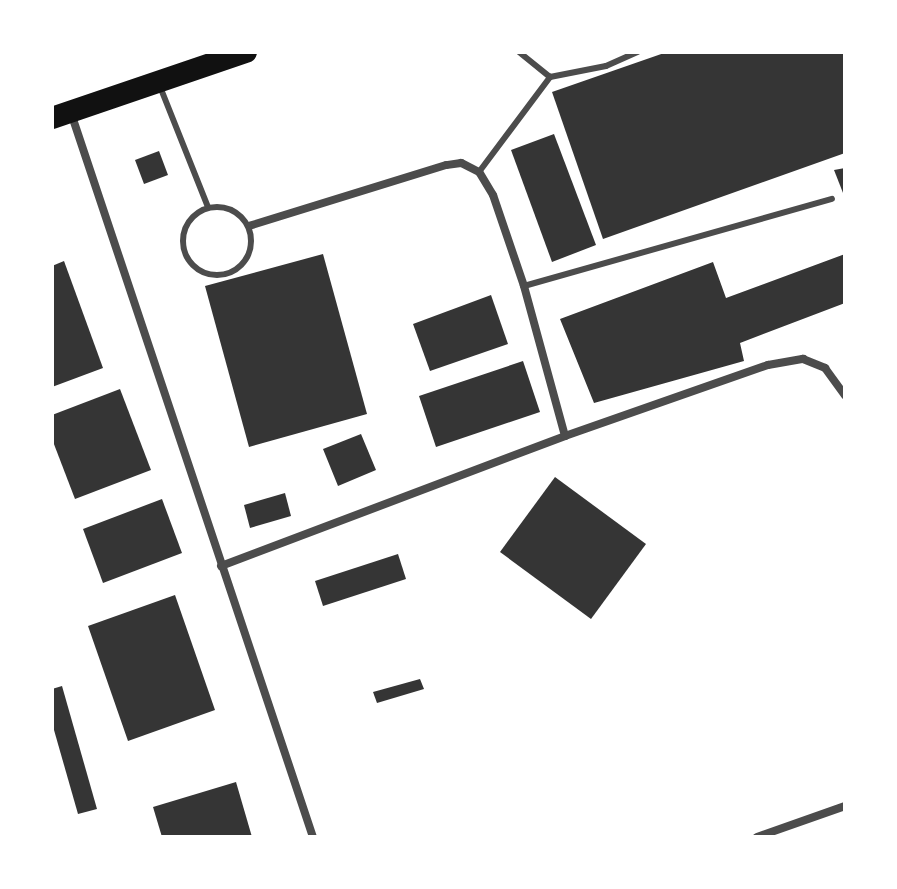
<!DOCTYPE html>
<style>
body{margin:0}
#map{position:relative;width:897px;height:889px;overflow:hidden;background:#fff;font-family:Karla,sans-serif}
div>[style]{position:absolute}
.building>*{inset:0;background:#353535}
.service>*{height:6px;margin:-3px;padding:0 3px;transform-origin:3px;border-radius:3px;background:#4c4c4c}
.service>.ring{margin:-3px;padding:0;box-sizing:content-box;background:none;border:6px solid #4c4c4c;border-radius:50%}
.minor>*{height:8px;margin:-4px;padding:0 4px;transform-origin:4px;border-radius:4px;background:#4c4c4c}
.trunk>*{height:22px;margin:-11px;padding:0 11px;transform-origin:11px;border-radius:11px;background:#111}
span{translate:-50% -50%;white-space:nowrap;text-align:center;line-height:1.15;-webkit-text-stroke:6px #fff;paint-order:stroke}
.frame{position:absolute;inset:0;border:54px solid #fff;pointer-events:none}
</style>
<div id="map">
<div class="building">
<div style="clip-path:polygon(667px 52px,845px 52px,845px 153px,603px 239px,552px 92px)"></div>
<div style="clip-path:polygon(554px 134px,596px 245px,552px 262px,511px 150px)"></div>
<div style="clip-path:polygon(159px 151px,168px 175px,144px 184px,135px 160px)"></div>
<div style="clip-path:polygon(845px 168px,845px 198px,834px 170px)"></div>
<div style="clip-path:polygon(323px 254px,367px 414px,249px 447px,205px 286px)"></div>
<div style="clip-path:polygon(845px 254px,845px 303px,740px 343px,744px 361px,594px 403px,560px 319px,713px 262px,726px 298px)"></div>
<div style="clip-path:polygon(64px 261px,103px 368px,52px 387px,52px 266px)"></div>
<div style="clip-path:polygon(491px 295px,508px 344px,430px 371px,413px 324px)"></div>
<div style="clip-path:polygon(523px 361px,540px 412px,436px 447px,419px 396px)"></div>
<div style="clip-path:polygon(120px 389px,151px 470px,75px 499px,52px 439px,52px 415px)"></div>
<div style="clip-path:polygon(361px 434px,376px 470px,338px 486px,323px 449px)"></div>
<div style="clip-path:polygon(555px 477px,646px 544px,591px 619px,500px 552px)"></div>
<div style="clip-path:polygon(285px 493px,291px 516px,250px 528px,244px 505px)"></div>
<div style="clip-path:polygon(162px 499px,182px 553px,103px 583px,83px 529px)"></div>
<div style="clip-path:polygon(398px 554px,406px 579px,323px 606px,315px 581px)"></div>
<div style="clip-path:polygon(175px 595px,215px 710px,128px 741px,88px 626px)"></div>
<div style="clip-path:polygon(420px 679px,424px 689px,377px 703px,373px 692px)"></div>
<div style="clip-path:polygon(62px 686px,97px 809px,78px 814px,52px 723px,52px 689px)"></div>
<div style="clip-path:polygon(236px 782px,252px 837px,162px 837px,153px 807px)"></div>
</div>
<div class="service">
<div style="left:519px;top:52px;width:40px;rotate:39deg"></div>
<div style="left:550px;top:77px;width:57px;rotate:-11.1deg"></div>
<div style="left:606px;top:66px;width:35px;rotate:-24deg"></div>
<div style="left:159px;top:84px;width:132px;rotate:68.3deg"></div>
<div style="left:479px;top:172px;width:119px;rotate:-53.2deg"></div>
<div class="ring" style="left:183px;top:207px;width:62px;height:62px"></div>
<div style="left:524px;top:286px;width:320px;rotate:-15.8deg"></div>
</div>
<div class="minor">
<div style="left:71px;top:113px;width:763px;rotate:71.52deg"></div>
<div style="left:565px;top:436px;width:215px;rotate:-19.3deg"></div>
<div style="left:768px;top:365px;width:36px;rotate:-10deg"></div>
<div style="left:803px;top:359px;width:24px;rotate:22deg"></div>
<div style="left:825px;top:368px;width:34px;rotate:54deg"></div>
<div style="left:221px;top:566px;width:368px;rotate:-20.7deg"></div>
<div style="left:565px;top:436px;width:156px;rotate:-105.3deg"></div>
<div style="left:524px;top:286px;width:96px;rotate:-108.8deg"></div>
<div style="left:493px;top:195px;width:27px;rotate:-121deg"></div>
<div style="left:479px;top:172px;width:20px;rotate:-153deg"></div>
<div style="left:461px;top:163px;width:15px;rotate:172deg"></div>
<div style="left:446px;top:165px;width:206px;rotate:162.8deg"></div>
<div style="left:757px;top:837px;width:93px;rotate:-19.4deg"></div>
</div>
<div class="trunk">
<div style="left:52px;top:118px;width:205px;rotate:-18.8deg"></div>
</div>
<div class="frame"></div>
</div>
